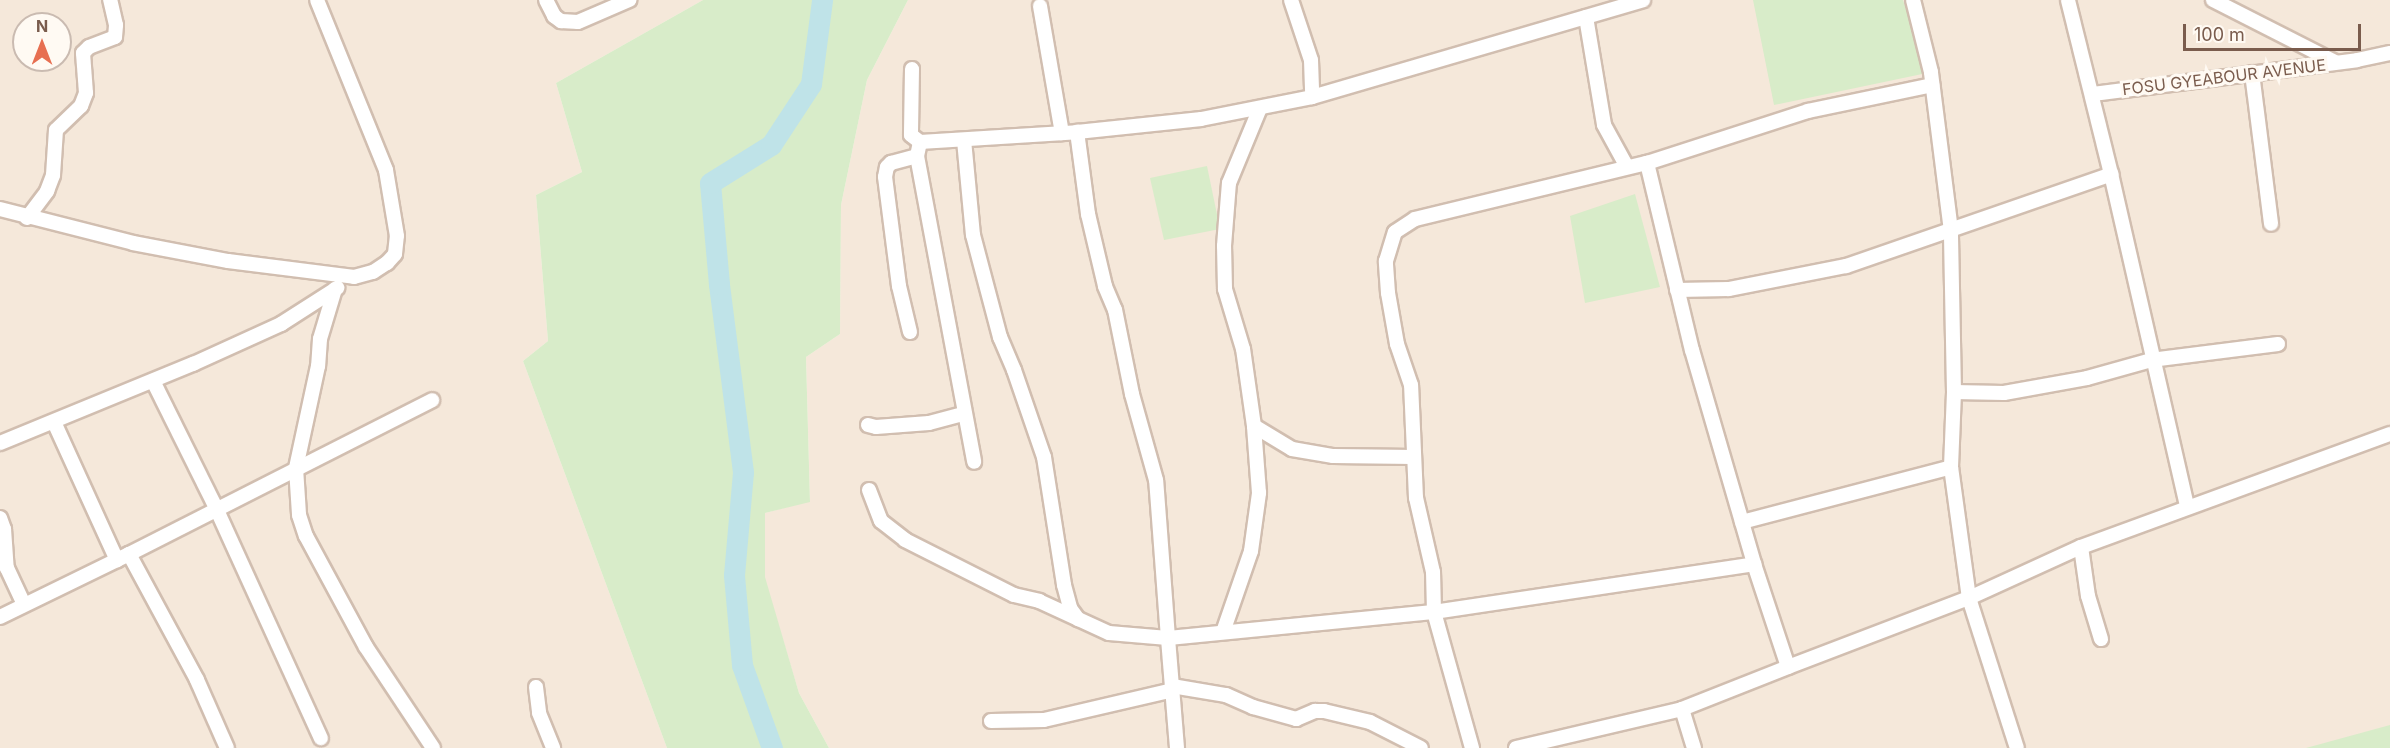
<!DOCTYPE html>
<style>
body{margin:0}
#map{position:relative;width:2390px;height:748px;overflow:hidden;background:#fdf6ec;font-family:Inter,sans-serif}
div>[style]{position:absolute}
.residential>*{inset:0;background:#f5e8da}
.green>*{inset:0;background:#d8ecc9}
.river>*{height:21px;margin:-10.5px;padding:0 10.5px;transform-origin:10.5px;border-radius:10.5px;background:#bfe3e8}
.roads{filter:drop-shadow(2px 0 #d1beb0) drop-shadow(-2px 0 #d1beb0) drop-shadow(0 2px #d1beb0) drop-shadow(0 -2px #d1beb0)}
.street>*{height:14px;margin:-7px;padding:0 7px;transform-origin:7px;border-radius:7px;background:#fff}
span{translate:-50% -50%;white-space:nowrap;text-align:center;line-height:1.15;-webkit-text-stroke:6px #fffaf3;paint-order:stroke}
.street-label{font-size:16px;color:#7a5c4d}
.north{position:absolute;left:12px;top:12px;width:60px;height:60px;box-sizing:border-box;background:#fffaf3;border:2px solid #cabbb1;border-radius:50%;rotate:0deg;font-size:16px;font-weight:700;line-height:24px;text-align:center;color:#7a5c4d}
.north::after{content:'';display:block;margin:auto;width:21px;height:27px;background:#e76f51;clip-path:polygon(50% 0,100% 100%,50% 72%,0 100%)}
.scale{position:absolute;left:2183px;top:24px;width:178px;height:27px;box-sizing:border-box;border:3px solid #7a5c4d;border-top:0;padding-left:8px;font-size:18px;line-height:21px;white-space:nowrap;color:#7a5c4d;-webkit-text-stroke:4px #fffaf3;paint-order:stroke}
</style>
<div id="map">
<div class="residential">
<div style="clip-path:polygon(evenodd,0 0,703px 0,556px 83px,582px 172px,536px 195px,548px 341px,523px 361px,667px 748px,0 748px,0 0,24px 24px,60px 24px,60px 60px,24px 60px,24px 24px)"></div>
<div style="clip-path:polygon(908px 0,2390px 0,2390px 748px,829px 748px,799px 693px,764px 577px,765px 513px,810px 501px,806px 357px,840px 334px,841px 205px,867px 80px)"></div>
</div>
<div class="green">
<div style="clip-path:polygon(703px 0,908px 0,867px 80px,841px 205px,840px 334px,806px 357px,810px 502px,765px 513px,765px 577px,799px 693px,829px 748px,667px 748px,523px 361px,548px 341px,536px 195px,582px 172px,556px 83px)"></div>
<div style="clip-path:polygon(1753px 0,1903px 0,1927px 73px,1774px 105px)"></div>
<div style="clip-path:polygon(1207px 166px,1220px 229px,1164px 240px,1150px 178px)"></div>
<div style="clip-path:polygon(1635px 194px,1660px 287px,1585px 303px,1570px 216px)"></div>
<div style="clip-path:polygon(2390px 725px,2390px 748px,2306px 748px)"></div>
</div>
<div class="river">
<div style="left:772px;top:748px;width:88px;rotate:-109.9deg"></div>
<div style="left:742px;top:665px;width:90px;rotate:-95.1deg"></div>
<div style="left:734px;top:575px;width:103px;rotate:-85deg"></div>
<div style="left:743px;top:472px;width:190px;rotate:-97.3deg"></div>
<div style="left:719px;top:284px;width:101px;rotate:-95.1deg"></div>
<div style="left:710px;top:183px;width:72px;rotate:-31.9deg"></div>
<div style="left:771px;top:145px;width:73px;rotate:-56.7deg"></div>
<div style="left:811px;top:84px;width:85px;rotate:-82.5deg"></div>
</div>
<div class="roads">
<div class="street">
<div style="left:546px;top:0;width:18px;rotate:63deg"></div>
<div style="left:554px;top:16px;width:9px;rotate:36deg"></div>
<div style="left:561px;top:21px;width:17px;rotate:3deg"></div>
<div style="left:578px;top:22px;width:56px;rotate:-23.3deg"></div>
<div style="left:1291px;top:0;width:63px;rotate:71.6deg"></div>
<div style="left:1311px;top:60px;width:37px;rotate:88deg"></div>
<div style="left:2213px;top:0;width:137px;rotate:26.9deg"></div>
<div style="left:1040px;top:6px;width:129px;rotate:80.2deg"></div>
<div style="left:1586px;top:17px;width:109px;rotate:80.5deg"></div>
<div style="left:1604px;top:125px;width:48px;rotate:61.3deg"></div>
<div style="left:912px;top:69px;width:66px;rotate:90.9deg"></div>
<div style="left:911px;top:135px;width:11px;rotate:38deg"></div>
<div style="left:920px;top:142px;width:157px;rotate:-3.6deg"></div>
<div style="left:1077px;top:132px;width:125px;rotate:-6deg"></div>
<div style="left:1201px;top:119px;width:113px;rotate:-11.2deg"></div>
<div style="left:1312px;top:97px;width:345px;rotate:-16.3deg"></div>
<div style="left:2252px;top:73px;width:152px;rotate:82.8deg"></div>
<div style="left:2093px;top:94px;width:266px;rotate:-7.3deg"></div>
<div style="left:2357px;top:60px;width:34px;rotate:-12deg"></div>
<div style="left:964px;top:140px;width:95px;rotate:84.6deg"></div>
<div style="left:973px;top:235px;width:106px;rotate:75.2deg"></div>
<div style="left:1000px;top:337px;width:36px;rotate:67deg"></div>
<div style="left:1014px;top:370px;width:92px;rotate:71deg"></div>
<div style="left:1044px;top:457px;width:130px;rotate:81.1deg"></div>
<div style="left:1064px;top:585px;width:24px;rotate:75deg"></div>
<div style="left:1070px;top:608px;width:14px;rotate:54deg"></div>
<div style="left:920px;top:142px;width:14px;rotate:102deg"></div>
<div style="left:917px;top:156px;width:311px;rotate:79.4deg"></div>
<div style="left:1647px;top:163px;width:192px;rotate:76.5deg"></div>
<div style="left:1692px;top:350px;width:223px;rotate:73.8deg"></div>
<div style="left:1754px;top:564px;width:108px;rotate:71.7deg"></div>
<div style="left:1788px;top:667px;width:194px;rotate:-20.9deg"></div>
<div style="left:1969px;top:598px;width:123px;rotate:-24.5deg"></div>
<div style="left:2081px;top:547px;width:329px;rotate:-20.1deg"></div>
<div style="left:2111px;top:174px;width:341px;rotate:77.1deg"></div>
<div style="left:0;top:209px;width:137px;rotate:14.3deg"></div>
<div style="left:133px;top:243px;width:97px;rotate:10.7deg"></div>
<div style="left:228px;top:261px;width:127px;rotate:7.2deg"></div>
<div style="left:354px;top:277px;width:20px;rotate:-15deg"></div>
<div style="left:373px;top:272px;width:17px;rotate:-33deg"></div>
<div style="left:387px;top:263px;width:12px;rotate:-48deg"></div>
<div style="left:395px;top:254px;width:18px;rotate:-84deg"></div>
<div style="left:397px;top:236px;width:67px;rotate:-99.5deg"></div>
<div style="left:386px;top:170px;width:183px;rotate:-112.1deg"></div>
<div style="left:27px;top:218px;width:34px;rotate:-53deg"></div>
<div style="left:47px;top:191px;width:17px;rotate:-69deg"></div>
<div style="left:53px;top:175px;width:45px;rotate:-86.2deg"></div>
<div style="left:56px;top:130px;width:35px;rotate:-44deg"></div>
<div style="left:81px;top:106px;width:14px;rotate:-69deg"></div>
<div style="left:86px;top:93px;width:40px;rotate:-94.3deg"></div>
<div style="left:83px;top:53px;width:8px;rotate:-45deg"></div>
<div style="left:89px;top:47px;width:28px;rotate:-21deg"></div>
<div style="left:115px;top:37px;width:12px;rotate:-85deg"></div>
<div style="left:116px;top:25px;width:26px;rotate:-103deg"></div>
<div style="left:335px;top:289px;width:52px;rotate:106.7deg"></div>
<div style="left:320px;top:339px;width:27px;rotate:94deg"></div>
<div style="left:318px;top:366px;width:104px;rotate:102.2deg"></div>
<div style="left:296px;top:468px;width:47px;rotate:86.3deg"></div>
<div style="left:299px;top:515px;width:22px;rotate:72deg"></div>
<div style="left:306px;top:536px;width:126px;rotate:61.6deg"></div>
<div style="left:366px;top:647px;width:121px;rotate:56.4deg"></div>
<div style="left:1677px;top:290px;width:52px;rotate:-1.1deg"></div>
<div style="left:1729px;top:289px;width:119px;rotate:-11.1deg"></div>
<div style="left:1846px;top:266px;width:281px;rotate:-19.1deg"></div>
<div style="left:2111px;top:174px;width:179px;rotate:-103.9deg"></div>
<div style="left:910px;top:332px;width:47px;rotate:-103.4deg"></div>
<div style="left:899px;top:286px;width:110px;rotate:-97.3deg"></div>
<div style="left:885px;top:177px;width:10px;rotate:-79deg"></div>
<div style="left:887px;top:167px;width:6px;rotate:-45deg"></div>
<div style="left:891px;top:163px;width:27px;rotate:-15deg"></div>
<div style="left:153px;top:381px;width:142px;rotate:63.6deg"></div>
<div style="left:216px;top:508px;width:253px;rotate:65.5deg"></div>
<div style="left:1954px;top:392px;width:50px;rotate:1.1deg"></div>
<div style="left:2004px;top:393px;width:84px;rotate:-10.2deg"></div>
<div style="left:2087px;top:378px;width:66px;rotate:-15.7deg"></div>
<div style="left:2151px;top:360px;width:128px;rotate:-7.2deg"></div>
<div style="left:54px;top:422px;width:152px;rotate:65.5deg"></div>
<div style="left:868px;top:425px;width:8px;rotate:14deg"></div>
<div style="left:876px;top:427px;width:53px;rotate:-4.3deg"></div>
<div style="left:929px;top:423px;width:35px;rotate:-15deg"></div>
<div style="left:1254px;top:426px;width:44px;rotate:31.2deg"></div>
<div style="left:1292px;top:449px;width:42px;rotate:9.7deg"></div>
<div style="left:1333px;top:456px;width:81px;rotate:0.7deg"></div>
<div style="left:0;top:443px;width:209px;rotate:-22.3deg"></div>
<div style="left:193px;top:364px;width:97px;rotate:-24.4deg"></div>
<div style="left:281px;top:324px;width:67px;rotate:-32.7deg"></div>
<div style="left:1951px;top:467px;width:132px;rotate:82.2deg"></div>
<div style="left:1969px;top:598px;width:157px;rotate:72.3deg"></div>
<div style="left:869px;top:490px;width:33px;rotate:69deg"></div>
<div style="left:881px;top:521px;width:31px;rotate:38deg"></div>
<div style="left:905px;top:540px;width:122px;rotate:26.8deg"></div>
<div style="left:1014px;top:595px;width:26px;rotate:13deg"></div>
<div style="left:1039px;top:601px;width:77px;rotate:24.6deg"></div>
<div style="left:1109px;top:633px;width:59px;rotate:4.8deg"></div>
<div style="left:1168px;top:638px;width:158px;rotate:-94.3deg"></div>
<div style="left:1156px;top:480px;width:89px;rotate:-105.6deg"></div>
<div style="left:1132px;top:394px;width:86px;rotate:-101.4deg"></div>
<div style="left:1115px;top:310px;width:26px;rotate:-113deg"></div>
<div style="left:1105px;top:286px;width:74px;rotate:-103.3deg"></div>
<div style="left:1088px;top:214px;width:83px;rotate:-97.6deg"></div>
<div style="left:0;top:518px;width:12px;rotate:70deg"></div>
<div style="left:4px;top:529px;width:39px;rotate:86deg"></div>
<div style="left:7px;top:568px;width:40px;rotate:65deg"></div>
<div style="left:1742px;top:522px;width:216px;rotate:-14.7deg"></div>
<div style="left:1951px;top:467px;width:75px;rotate:-87.7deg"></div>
<div style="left:1954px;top:392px;width:161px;rotate:-91.1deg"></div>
<div style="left:1951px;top:231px;width:160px;rotate:-97.2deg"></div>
<div style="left:1931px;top:72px;width:74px;rotate:-104deg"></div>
<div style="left:2081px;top:547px;width:49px;rotate:81.9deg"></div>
<div style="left:2088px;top:596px;width:45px;rotate:73.2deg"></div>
<div style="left:129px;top:554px;width:340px;rotate:-26.9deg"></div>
<div style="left:0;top:617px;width:144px;rotate:-26deg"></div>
<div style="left:129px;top:554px;width:143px;rotate:61.6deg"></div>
<div style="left:197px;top:680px;width:74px;rotate:66.2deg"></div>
<div style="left:1223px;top:632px;width:86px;rotate:-70.9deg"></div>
<div style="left:1251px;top:551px;width:59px;rotate:-82.1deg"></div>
<div style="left:1259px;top:493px;width:67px;rotate:-94.3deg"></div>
<div style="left:1254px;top:426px;width:78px;rotate:-98.1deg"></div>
<div style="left:1243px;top:349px;width:63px;rotate:-106.7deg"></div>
<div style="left:1225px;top:289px;width:43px;rotate:-91.3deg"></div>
<div style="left:1224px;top:246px;width:63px;rotate:-85.5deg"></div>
<div style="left:1229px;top:183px;width:81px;rotate:-67.5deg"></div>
<div style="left:1172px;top:686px;width:55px;rotate:9.5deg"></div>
<div style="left:1226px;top:695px;width:30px;rotate:24deg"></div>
<div style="left:1253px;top:707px;width:45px;rotate:15.6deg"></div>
<div style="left:1296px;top:719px;width:21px;rotate:-23deg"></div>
<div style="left:1315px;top:711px;width:9px"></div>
<div style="left:1324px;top:711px;width:47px;rotate:13.4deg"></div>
<div style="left:1370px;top:722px;width:57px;rotate:27deg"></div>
<div style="left:536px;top:687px;width:26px;rotate:83deg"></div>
<div style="left:539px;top:713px;width:38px;rotate:68deg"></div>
<div style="left:1682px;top:709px;width:41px;rotate:72.9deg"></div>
<div style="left:991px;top:721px;width:53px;rotate:-1.1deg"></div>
<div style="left:1044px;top:720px;width:132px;rotate:-13.1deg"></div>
<div style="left:1177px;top:748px;width:110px;rotate:-94.7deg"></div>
<div style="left:1168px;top:638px;width:267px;rotate:-5.6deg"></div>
<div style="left:1434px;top:612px;width:324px;rotate:-8.5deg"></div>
<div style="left:1472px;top:748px;width:141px;rotate:-105.6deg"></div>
<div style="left:1434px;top:612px;width:40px;rotate:-91.4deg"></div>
<div style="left:1433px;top:572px;width:76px;rotate:-102.9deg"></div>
<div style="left:1416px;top:498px;width:113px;rotate:-92.5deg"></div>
<div style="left:1411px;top:385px;width:43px;rotate:-108.9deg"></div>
<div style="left:1397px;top:344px;width:52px;rotate:-100deg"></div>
<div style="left:1388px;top:293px;width:32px;rotate:-94deg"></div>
<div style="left:1386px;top:261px;width:30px;rotate:-73deg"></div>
<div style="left:1395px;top:232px;width:24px;rotate:-33deg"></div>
<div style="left:1415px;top:219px;width:239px;rotate:-13.6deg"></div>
<div style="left:1647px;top:163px;width:169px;rotate:-17.9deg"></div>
<div style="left:1808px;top:111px;width:127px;rotate:-11.8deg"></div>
<div style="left:1516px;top:748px;width:171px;rotate:-13.2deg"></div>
<div style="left:1682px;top:709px;width:114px;rotate:-21.6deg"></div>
</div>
</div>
<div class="street-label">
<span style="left:2224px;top:77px;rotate:-7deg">FOSU GYEABOUR AVENUE</span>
</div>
<div class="north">N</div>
<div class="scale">100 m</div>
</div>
